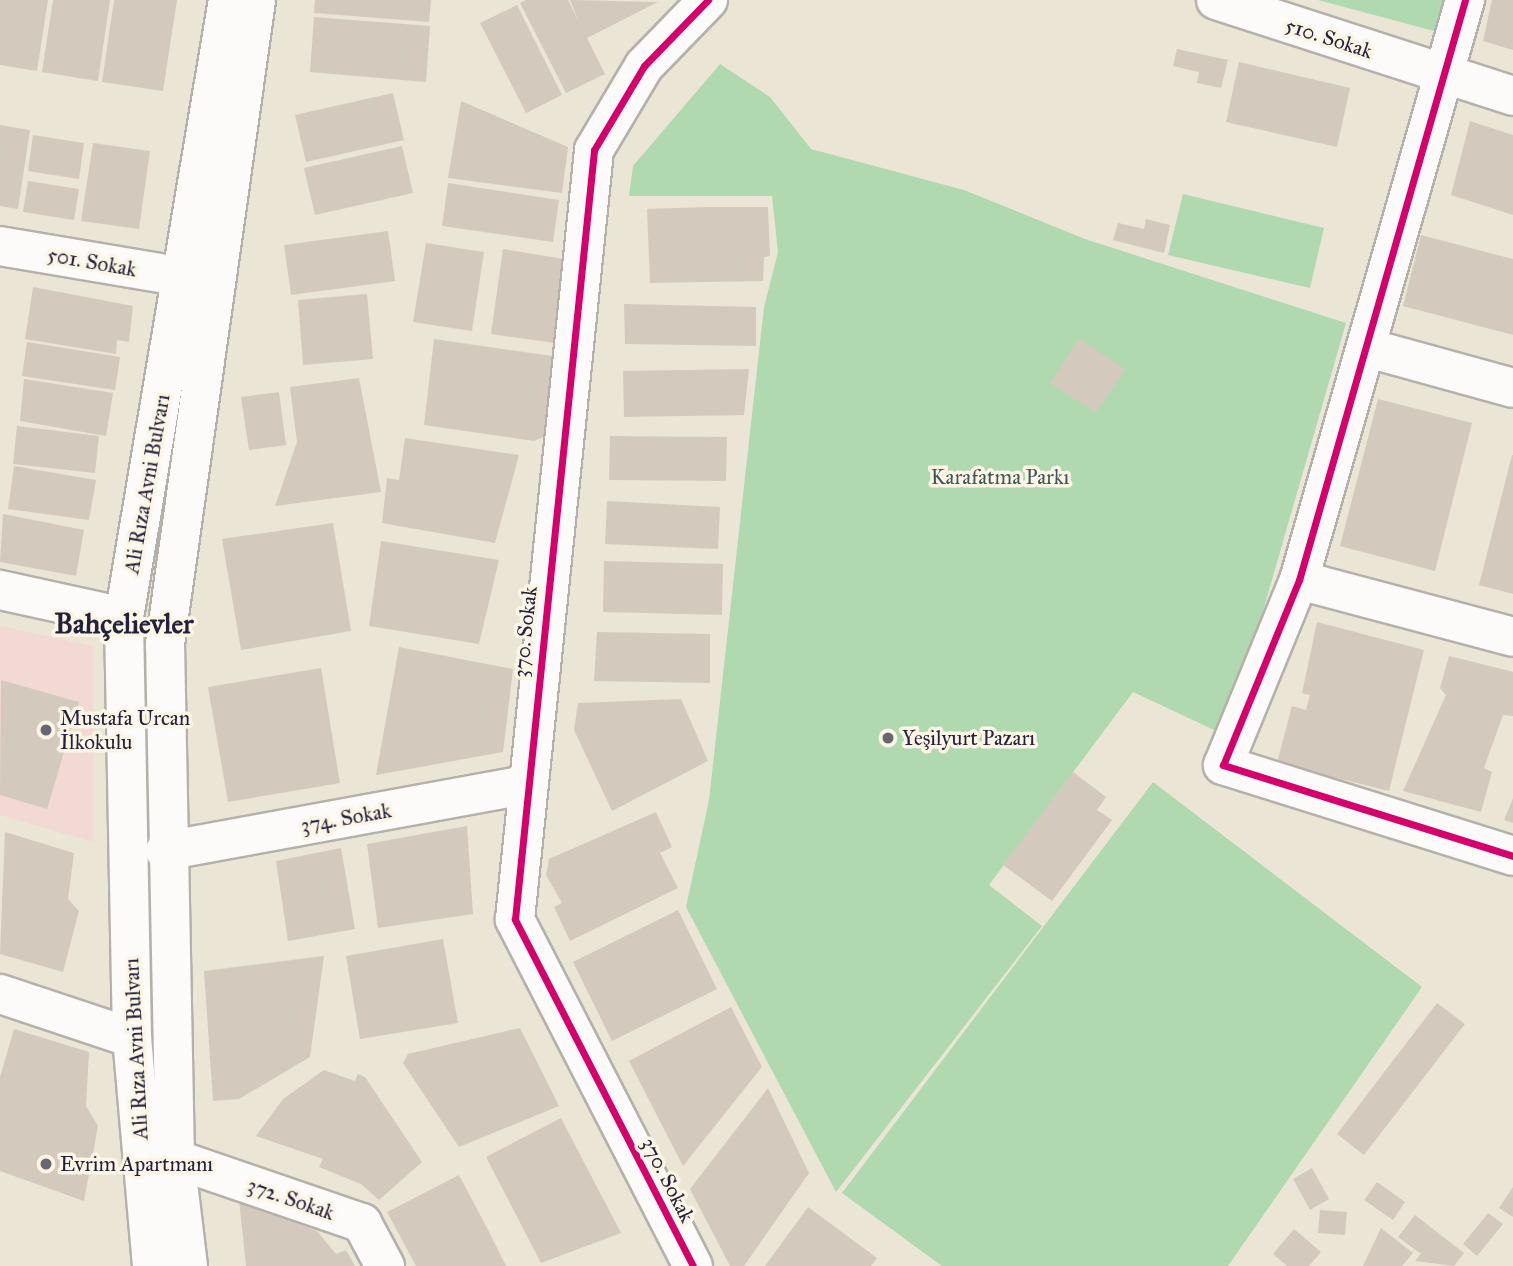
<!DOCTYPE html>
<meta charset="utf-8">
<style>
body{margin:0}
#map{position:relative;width:1513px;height:1266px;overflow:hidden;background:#ebe5d6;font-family:"IM FELL Great Primer",serif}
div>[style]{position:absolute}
.built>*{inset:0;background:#f2d9d3}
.green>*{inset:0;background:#b0d9b0}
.building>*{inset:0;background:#d4c9bd}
.roads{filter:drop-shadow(2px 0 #b5b1aa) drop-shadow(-2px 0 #b5b1aa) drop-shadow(0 2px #b5b1aa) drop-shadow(0 -2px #b5b1aa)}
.minor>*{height:38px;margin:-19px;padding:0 19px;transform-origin:19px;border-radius:19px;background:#fcfbf9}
.major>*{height:38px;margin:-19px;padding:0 19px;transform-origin:19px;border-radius:19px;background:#fcfbf9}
.cycleway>*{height:7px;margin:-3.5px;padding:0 3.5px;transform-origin:3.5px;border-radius:3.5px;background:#d6006c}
.dots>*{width:19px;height:19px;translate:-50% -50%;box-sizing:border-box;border:4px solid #fcf5e5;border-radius:50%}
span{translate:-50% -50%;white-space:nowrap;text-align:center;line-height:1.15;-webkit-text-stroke:7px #fcf5e5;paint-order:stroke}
.street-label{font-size:21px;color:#22223b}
.park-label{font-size:21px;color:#3e5655}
.poi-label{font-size:21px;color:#22223b}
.left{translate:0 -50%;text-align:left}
.district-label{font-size:28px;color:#22223b;font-weight:700}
</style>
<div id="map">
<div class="built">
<div style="clip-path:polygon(0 626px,93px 646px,93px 842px,0 815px)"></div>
</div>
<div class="green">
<div style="clip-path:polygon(1318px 0,1444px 0,1434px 31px)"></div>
<div style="clip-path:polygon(720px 64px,770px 97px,811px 149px,964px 190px,1085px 239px,1346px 323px,1227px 736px,1133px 692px,989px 885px,1042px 926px,836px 1192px,686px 907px,709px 800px,764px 307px,778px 252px,772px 196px,629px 196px,633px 166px)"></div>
<div style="clip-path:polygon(1183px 194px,1324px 228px,1310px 288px,1168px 255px)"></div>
<div style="clip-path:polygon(1153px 782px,1422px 987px,1228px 1266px,942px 1266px,842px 1193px)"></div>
</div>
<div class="building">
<div style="clip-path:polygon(0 0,48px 0,37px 71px,0 65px)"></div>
<div style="clip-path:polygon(53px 0,110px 0,98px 81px,42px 72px)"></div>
<div style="clip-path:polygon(114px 0,177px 0,163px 91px,102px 82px)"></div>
<div style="clip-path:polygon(315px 0,431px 0,429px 22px,314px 13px)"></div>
<div style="clip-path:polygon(526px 0,568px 0,578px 20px,570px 0,658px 2px,587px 38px,605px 74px,566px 93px,520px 3px)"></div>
<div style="clip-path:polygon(1492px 0,1513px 0,1513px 50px,1483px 41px)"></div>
<div style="clip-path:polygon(517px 5px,562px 95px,526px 113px,480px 23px)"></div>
<div style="clip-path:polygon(314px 17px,430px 26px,426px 82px,310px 72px)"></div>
<div style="clip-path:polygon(1177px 49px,1228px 60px,1221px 88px,1197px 83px,1199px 72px,1173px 66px)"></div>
<div style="clip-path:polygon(1239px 62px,1350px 88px,1337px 147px,1226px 122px)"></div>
<div style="clip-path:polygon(393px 93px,404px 140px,306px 162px,295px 115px)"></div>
<div style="clip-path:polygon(461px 101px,568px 147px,562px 193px,448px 178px)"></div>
<div style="clip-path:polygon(1470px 121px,1513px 135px,1513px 215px,1451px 195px)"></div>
<div style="clip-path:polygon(0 125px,30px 130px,18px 209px,0 206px)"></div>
<div style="clip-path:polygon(33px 135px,84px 143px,79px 179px,28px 171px)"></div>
<div style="clip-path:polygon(93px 143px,150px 151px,139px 229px,81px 221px)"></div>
<div style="clip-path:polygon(402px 146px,413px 193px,315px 215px,304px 168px)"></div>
<div style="clip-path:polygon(28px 181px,79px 189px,74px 220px,23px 212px)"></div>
<div style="clip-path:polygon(448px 183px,559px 200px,553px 242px,442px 226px)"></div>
<div style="clip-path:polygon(705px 207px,768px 207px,770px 256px,764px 257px,763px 281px,650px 283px,647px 209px)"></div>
<div style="clip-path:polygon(1146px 219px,1170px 225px,1164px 253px,1113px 240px,1118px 223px,1144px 229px)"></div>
<div style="clip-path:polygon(388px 231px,395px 281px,291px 295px,284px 245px)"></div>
<div style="clip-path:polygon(1421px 235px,1513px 259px,1513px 335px,1403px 306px)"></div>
<div style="clip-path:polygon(426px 243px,484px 252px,472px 331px,413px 322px)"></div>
<div style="clip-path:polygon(503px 249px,564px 259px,555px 343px,491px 334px)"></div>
<div style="clip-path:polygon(33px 287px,133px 306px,129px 342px,117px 340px,116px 354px,25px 339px)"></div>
<div style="clip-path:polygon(367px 294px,373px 359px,303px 365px,298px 300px)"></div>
<div style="clip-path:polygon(624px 304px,756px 307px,756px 346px,625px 344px)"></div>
<div style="clip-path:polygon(1079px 338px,1125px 369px,1096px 413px,1050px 383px)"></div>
<div style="clip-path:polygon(434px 339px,559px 357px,553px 433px,534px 441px,424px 425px)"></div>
<div style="clip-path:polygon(27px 342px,120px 357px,115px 390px,22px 376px)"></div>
<div style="clip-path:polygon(749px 369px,744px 415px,624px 417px,623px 371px)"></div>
<div style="clip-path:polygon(359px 378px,381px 492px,275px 506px,297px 442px,290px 387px)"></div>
<div style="clip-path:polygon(24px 379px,113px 393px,106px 436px,20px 421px)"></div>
<div style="clip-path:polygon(279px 392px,286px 445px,249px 450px,241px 397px)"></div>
<div style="clip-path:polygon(1378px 399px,1472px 423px,1435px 571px,1340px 546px)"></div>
<div style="clip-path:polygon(17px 426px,99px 436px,95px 473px,13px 464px)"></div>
<div style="clip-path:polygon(610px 436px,727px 437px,726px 481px,609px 480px)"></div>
<div style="clip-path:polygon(405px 438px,519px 455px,495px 543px,382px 523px,387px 478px,399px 480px)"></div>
<div style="clip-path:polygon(1512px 455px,1513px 455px,1513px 594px,1479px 585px)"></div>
<div style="clip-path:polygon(14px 466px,96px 480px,89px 520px,8px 509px)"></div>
<div style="clip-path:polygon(607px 501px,720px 507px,718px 549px,605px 544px)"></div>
<div style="clip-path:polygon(3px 514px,84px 530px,76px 576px,0 562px)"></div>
<div style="clip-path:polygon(333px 523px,351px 631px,241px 650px,222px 539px)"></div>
<div style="clip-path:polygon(381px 541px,499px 560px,479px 644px,369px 626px)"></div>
<div style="clip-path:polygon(604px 561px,723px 564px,722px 615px,603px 612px)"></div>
<div style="clip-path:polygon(1317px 622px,1424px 650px,1389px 791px,1277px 763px,1292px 706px,1306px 710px,1310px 695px,1302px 693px)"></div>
<div style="clip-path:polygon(597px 632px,710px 634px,710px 683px,594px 681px)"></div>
<div style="clip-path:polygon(399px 647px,513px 669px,503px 752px,376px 775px)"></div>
<div style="clip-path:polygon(1449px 656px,1513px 672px,1513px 716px,1503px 715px,1484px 768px,1492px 772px,1481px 812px,1403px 791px,1446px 695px,1440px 688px)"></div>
<div style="clip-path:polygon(321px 668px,340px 783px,228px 802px,208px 687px)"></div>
<div style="clip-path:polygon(1px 680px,79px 702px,47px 809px,0 795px)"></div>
<div style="clip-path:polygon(681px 699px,708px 761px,612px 811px,574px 730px,578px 703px)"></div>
<div style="clip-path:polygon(1073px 772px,1106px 797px,1097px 810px,1112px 820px,1052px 901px,1003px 865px)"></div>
<div style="clip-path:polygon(1513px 798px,1513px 823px,1504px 820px)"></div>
<div style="clip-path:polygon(656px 812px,672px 847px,660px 853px,678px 888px,570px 941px,554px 907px,562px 903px,546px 875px,549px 859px)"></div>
<div style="clip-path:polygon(467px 826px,473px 914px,378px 928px,367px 844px)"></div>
<div style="clip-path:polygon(5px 832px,74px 853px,68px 899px,79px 911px,63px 972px,0 954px)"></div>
<div style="clip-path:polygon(341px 848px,355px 929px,288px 941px,276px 861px)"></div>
<div style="clip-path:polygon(678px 910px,717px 989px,612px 1041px,573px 962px)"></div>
<div style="clip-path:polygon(443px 939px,458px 1023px,360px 1039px,346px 956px)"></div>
<div style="clip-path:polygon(324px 956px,310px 1057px,239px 1099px,213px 1101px,204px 971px)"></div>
<div style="clip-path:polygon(1437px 1003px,1465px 1024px,1364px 1155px,1337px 1134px)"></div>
<div style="clip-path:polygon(731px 1007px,762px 1067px,683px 1166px,629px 1061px)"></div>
<div style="clip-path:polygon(520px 1028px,559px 1106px,459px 1147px,403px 1063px,408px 1054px)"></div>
<div style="clip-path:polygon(14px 1029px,89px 1052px,86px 1106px,98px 1126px,84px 1201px,0 1171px,0 1077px)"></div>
<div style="clip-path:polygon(324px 1070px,355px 1081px,358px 1074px,365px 1077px,422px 1162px,379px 1200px,361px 1184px,319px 1167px,323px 1159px,256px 1136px,283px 1099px)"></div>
<div style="clip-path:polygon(768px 1088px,809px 1173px,744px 1266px,730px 1266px,690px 1189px)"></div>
<div style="clip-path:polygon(561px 1118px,621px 1233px,541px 1263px,486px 1157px)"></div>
<div style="clip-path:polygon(1312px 1168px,1329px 1199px,1310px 1210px,1293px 1179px)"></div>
<div style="clip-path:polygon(459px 1175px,487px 1228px,506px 1266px,416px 1266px,387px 1212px)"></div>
<div style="clip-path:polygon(1377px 1182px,1405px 1202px,1393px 1220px,1364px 1200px)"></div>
<div style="clip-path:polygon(1513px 1187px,1513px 1217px,1499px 1208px)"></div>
<div style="clip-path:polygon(239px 1200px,317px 1231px,336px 1254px,346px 1250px,355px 1266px,246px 1266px)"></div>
<div style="clip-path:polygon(808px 1207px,877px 1258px,871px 1266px,765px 1266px)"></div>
<div style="clip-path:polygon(1320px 1210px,1347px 1212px,1345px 1235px,1318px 1233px)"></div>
<div style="clip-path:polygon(1488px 1213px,1503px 1224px,1477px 1256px,1463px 1244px)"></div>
<div style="clip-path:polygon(1415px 1215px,1464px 1253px,1454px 1266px,1415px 1261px,1421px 1254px,1398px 1237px)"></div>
<div style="clip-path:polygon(1381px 1228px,1413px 1253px,1402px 1266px,1363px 1266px)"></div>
<div style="clip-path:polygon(1294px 1229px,1321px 1252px,1309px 1266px,1287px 1266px,1273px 1254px)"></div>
</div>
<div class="roads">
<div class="minor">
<div style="left:1216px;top:0;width:312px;rotate:17.9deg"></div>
<div style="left:1465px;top:0;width:603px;rotate:105.97deg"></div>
<div style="left:1299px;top:580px;width:200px;rotate:112.3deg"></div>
<div style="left:1223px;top:765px;width:304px;rotate:17.4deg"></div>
<div style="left:0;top:246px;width:187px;rotate:9.6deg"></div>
<div style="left:1368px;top:348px;width:150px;rotate:15.4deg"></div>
<div style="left:1299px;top:580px;width:221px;rotate:14.9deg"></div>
<div style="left:0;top:590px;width:127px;rotate:12.3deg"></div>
<div style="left:165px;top:851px;width:367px;rotate:-10.4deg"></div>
<div style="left:0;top:994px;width:139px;rotate:18.4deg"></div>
<div style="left:175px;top:1159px;width:198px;rotate:18.9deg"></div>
<div style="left:362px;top:1223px;width:49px;rotate:61.9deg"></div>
<div style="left:693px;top:1266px;width:390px;rotate:-117.2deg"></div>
<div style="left:515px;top:919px;width:773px;rotate:-84.13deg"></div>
<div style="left:594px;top:150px;width:98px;rotate:-59.2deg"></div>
<div style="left:644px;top:66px;width:92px;rotate:-45.9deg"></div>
</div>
<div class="major">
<div style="left:152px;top:1266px;width:229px;rotate:-95deg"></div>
<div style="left:132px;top:1038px;width:421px;rotate:-91.1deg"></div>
<div style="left:124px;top:617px;width:626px;rotate:-80.43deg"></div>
<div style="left:188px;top:1266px;width:108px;rotate:-96.9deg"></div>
<div style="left:175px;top:1159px;width:515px;rotate:-91.11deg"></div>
<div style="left:165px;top:644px;width:650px;rotate:-81.96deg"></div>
</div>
</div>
<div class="cycleway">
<div style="left:1465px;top:0;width:603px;rotate:105.97deg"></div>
<div style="left:1299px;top:580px;width:200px;rotate:112.3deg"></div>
<div style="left:1223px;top:765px;width:304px;rotate:17.4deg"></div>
<div style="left:693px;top:1266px;width:390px;rotate:-117.2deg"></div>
<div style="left:515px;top:919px;width:773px;rotate:-84.13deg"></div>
<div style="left:594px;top:150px;width:98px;rotate:-59.2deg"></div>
<div style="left:644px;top:66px;width:92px;rotate:-45.9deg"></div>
</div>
<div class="dots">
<div style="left:46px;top:730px;background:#686671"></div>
<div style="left:888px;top:738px;background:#686671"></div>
<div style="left:46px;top:1164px;background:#686671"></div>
</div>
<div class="street-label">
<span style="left:1329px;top:38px;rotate:18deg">510. Sokak</span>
<span style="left:92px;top:262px;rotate:10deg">501. Sokak</span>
<span style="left:147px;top:484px;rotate:-80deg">Ali Rıza Avni Bulvarı</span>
<span style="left:525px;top:632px;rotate:-84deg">370. Sokak</span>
<span style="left:346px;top:818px;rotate:-10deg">374. Sokak</span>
<span style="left:136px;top:1049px;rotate:-93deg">Ali Rıza Avni Bulvarı</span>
<span style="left:668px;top:1180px;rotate:63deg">370. Sokak</span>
<span style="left:291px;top:1199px;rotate:19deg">372. Sokak</span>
</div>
<div class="park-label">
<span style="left:1000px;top:477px">Karafatma Parkı</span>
</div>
<div class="poi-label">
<span class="left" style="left:60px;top:730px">Mustafa Urcan<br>İlkokulu</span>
<span class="left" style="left:902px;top:738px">Yeşilyurt Pazarı</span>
<span class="left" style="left:60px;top:1164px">Evrim Apartmanı</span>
</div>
<div class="district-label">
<span style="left:124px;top:624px">Bahçelievler</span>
</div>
</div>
